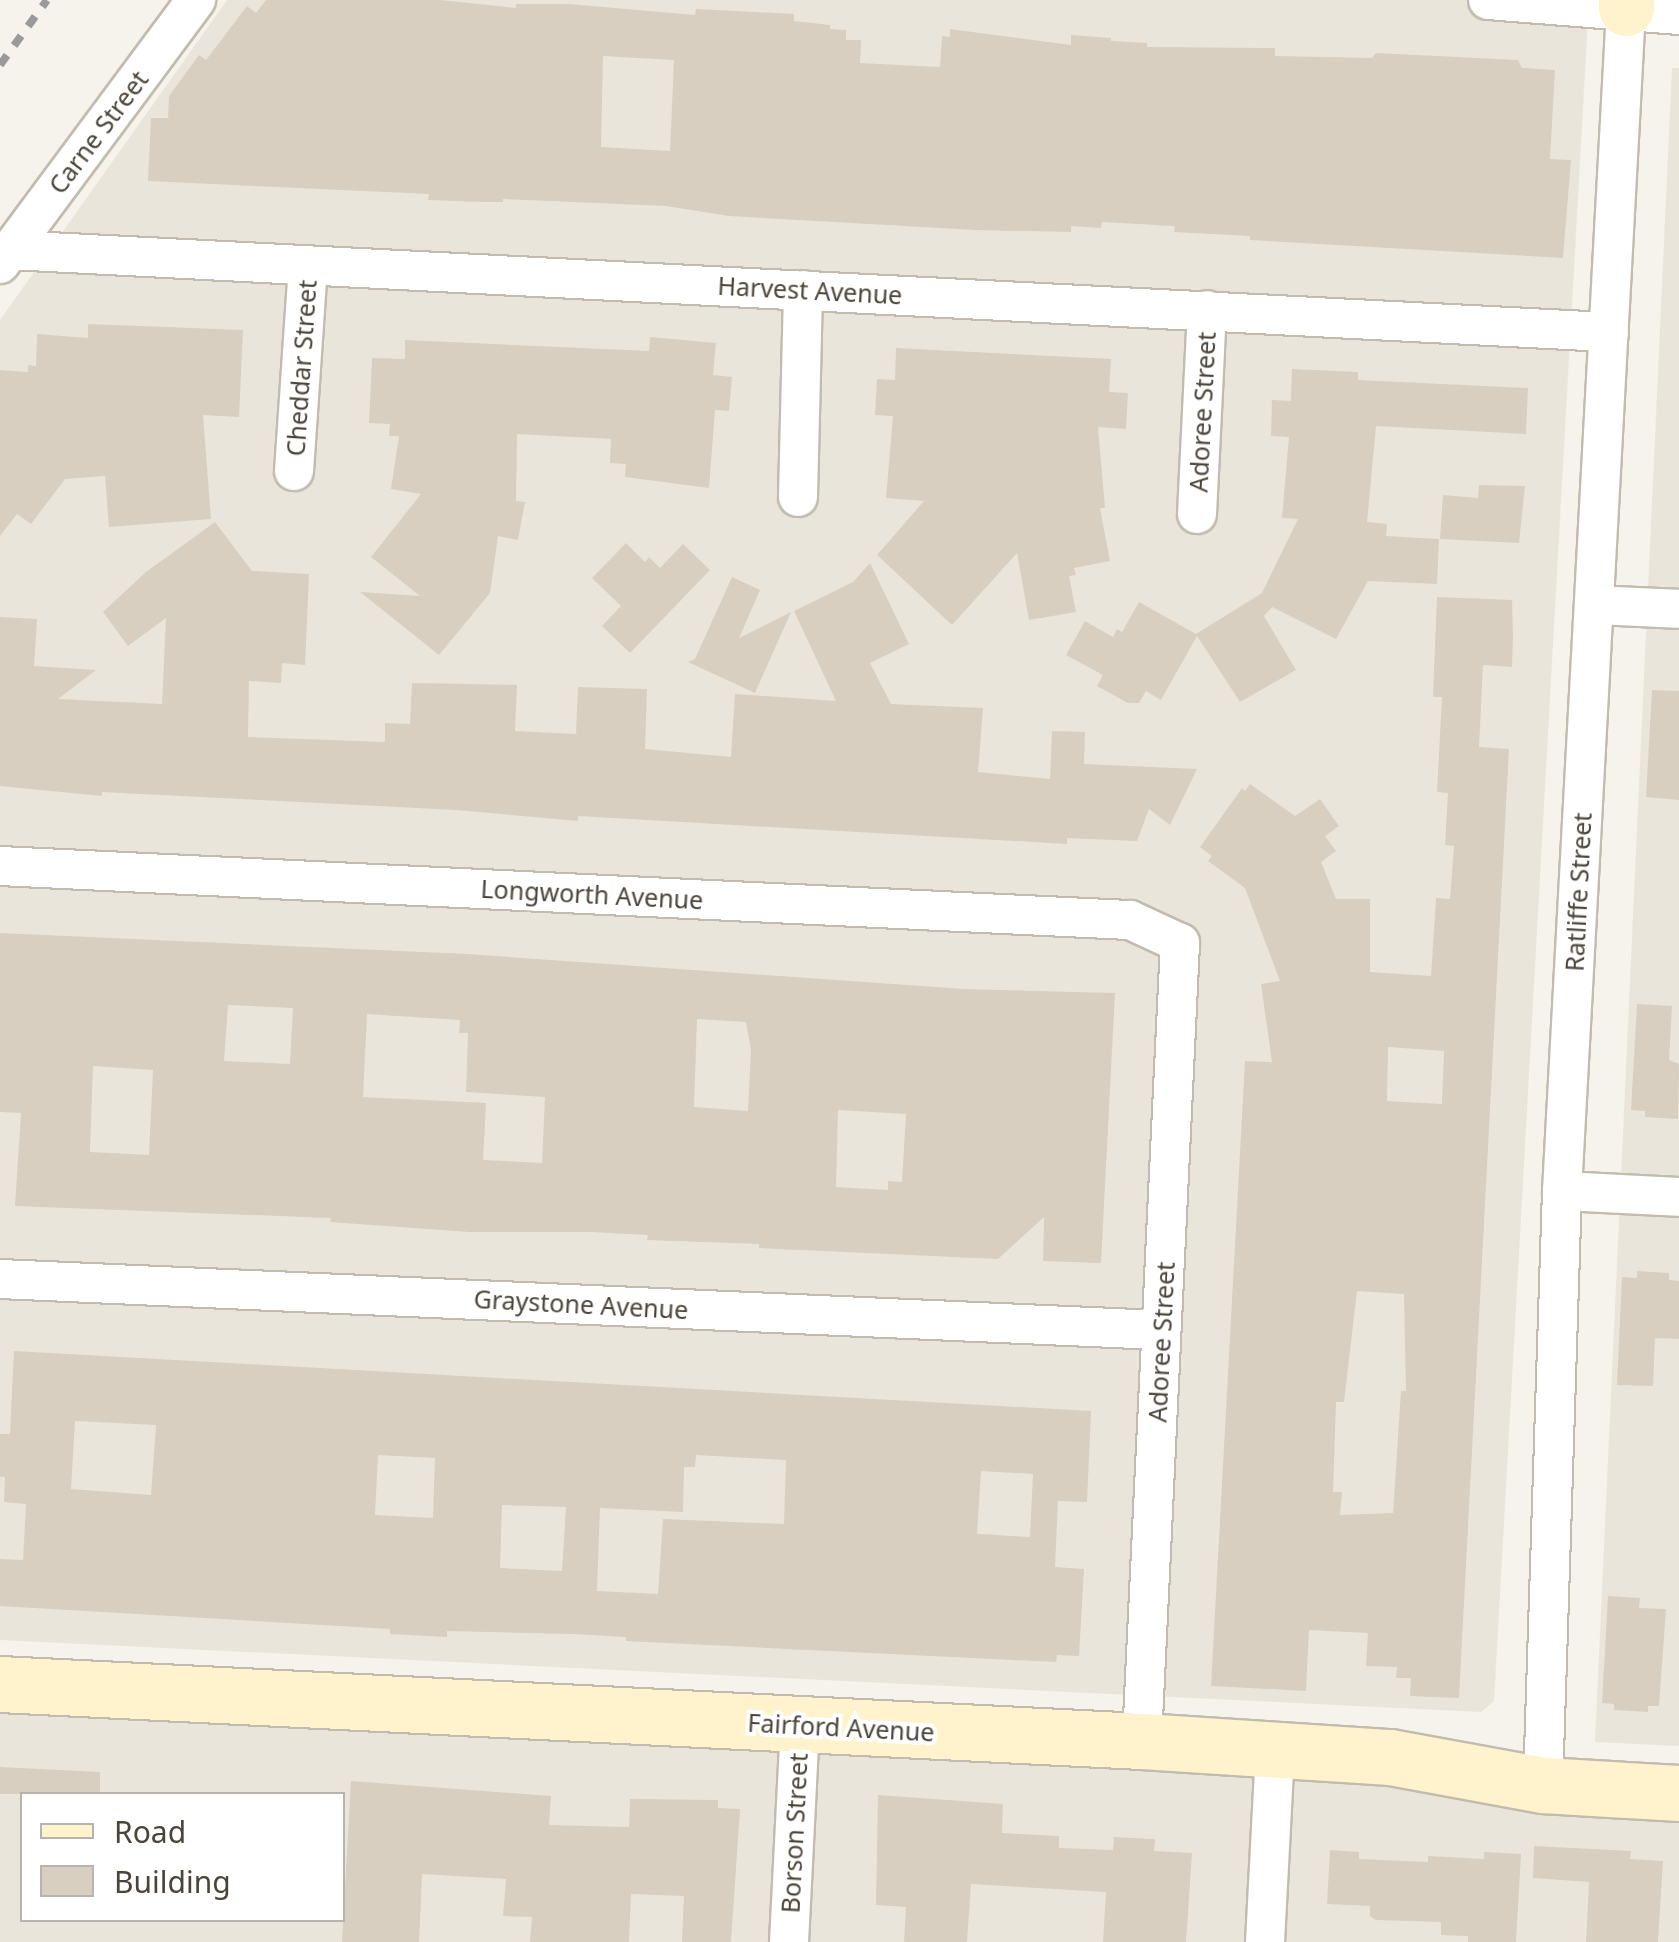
<!DOCTYPE html>
<style>
body{margin:0}
#map{position:relative;width:1679px;height:1942px;overflow:hidden;background:#f6f3ec;font-family:"Noto Sans",sans-serif}
div>[style]{position:absolute}
.residential>*{inset:0;background:#eae5da}
.building>*{inset:0;background:#d8cfc1}
.roads{filter:drop-shadow(2px 0 #c2bbae) drop-shadow(-2px 0 #c2bbae) drop-shadow(0 2px #c2bbae) drop-shadow(0 -2px #c2bbae)}
.street>*{height:38px;margin:-19px;padding:0 19px;transform-origin:19px;border-radius:19px;background:#fff}
.secondary>*{height:55px;margin:-27.5px;padding:0 27.5px;transform-origin:27.5px;border-radius:27.5px;background:#fff3cd}
.rail>*{height:8px;margin-top:-4px;transform-origin:0;background:repeating-linear-gradient(90deg,#9a9a9a 0 12px,transparent 0 24px)}
span{translate:-50% -50%;white-space:nowrap;text-align:center;line-height:1.15;-webkit-text-stroke:8px #fff;paint-order:stroke}
.street-label{font-size:25px;color:#4b4439}
.legend{position:absolute;left:20px;top:1792px;width:325px;height:130px;box-sizing:border-box;background:#fff;border:2px solid #b7b4b0;margin:0;padding:12px 18px;list-style:none;font-size:30px;color:#4b4439}
.legend li{display:flex;align-items:center;gap:20px;height:50px}
.legend b{width:50px;border:2px solid #b7b4b0}
</style>
<div id="map">
<div class="residential">
<div style="clip-path:polygon(227px 0,1589px 0,1494px 1701px,1481px 1712px,0 1640px,0 320px)"></div>
<div style="clip-path:polygon(1672px 68px,1679px 68px,1679px 1746px,1595px 1742px)"></div>
<div style="clip-path:polygon(evenodd,0 1711px,1018px 1760px,1402px 1785px,1546px 1814px,1679px 1822px,1679px 1942px,0 1942px,0 1711px,22px 1794px,342px 1794px,342px 1920px,22px 1920px,22px 1794px)"></div>
</div>
<div class="building">
<div style="clip-path:polygon(evenodd,266px 0,440px 0,516px 8px,516px 4px,569px 4px,695px 15px,696px 9px,794px 14px,794px 21px,830px 25px,830px 29px,846px 30px,846px 40px,861px 40px,860px 63px,940px 67px,942px 36px,950px 37px,950px 29px,1071px 45px,1071px 35px,1111px 38px,1111px 41px,1147px 43px,1147px 47px,1275px 48px,1275px 56px,1372px 58px,1376px 53px,1518px 60px,1522px 68px,1555px 70px,1550px 159px,1571px 160px,1563px 258px,1250px 240px,1250px 236px,1174px 232px,1175px 226px,1102px 222px,1101px 228px,1071px 226px,1071px 232px,975px 230px,729px 216px,666px 206px,503px 199px,503px 202px,484px 202px,428px 200px,429px 194px,148px 181px,151px 118px,168px 118px,169px 96px,199px 55px,206px 60px,247px 6px,256px 13px,266px 0,603px 56px,674px 60px,670px 151px,601px 147px,603px 56px)"></div>
<div style="clip-path:polygon(88px 324px,243px 330px,239px 417px,203px 415px,211px 519px,109px 527px,105px 476px,65px 479px,31px 524px,17px 514px,0 536px,0 370px,28px 372px,28px 365px,36px 366px,37px 334px,88px 338px)"></div>
<div style="clip-path:polygon(650px 337px,716px 343px,713px 375px,732px 377px,729px 411px,715px 410px,709px 488px,625px 477px,626px 464px,610px 463px,611px 439px,517px 434px,516px 501px,525px 502px,518px 540px,498px 536px,490px 593px,439px 655px,360px 592px,420px 596px,371px 557px,421px 494px,391px 489px,399px 436px,389px 436px,390px 424px,369px 423px,372px 358px,405px 359px,405px 340px,649px 351px)"></div>
<div style="clip-path:polygon(896px 348px,1111px 359px,1109px 392px,1128px 393px,1126px 429px,1098px 427px,1105px 508px,1100px 508px,1110px 561px,1074px 568px,1076px 575px,1069px 576px,1076px 612px,1029px 620px,1017px 553px,952px 625px,877px 555px,924px 501px,886px 498px,893px 416px,875px 415px,877px 379px,895px 380px)"></div>
<div style="clip-path:polygon(1292px 369px,1358px 372px,1358px 380px,1528px 388px,1526px 434px,1376px 426px,1367px 522px,1387px 524px,1386px 536px,1439px 539px,1437px 584px,1368px 581px,1336px 639px,1272px 607px,1264px 616px,1296px 670px,1240px 702px,1197px 636px,1161px 700px,1146px 691px,1139px 703px,1128px 703px,1097px 686px,1103px 675px,1066px 655px,1085px 621px,1113px 637px,1117px 629px,1122px 632px,1139px 602px,1196px 634px,1262px 593px,1298px 519px,1282px 518px,1289px 437px,1271px 436px,1272px 400px,1291px 401px)"></div>
<div style="clip-path:polygon(1479px 485px,1525px 486px,1519px 543px,1440px 539px,1443px 495px,1478px 498px)"></div>
<div style="clip-path:polygon(215px 522px,252px 571px,309px 574px,305px 665px,282px 663px,281px 683px,249px 681px,248px 737px,385px 742px,385px 723px,410px 724px,412px 683px,517px 685px,515px 731px,576px 734px,578px 687px,647px 689px,645px 749px,731px 757px,735px 694px,836px 701px,794px 611px,853px 582px,870px 563px,909px 644px,870px 663px,891px 704px,983px 708px,978px 772px,1050px 779px,1052px 731px,1085px 732px,1084px 764px,1197px 769px,1170px 825px,1149px 809px,1137px 841px,1067px 838px,1067px 844px,578px 816px,578px 821px,456px 810px,102px 792px,102px 796px,0 786px,0 617px,37px 619px,34px 666px,96px 670px,58px 699px,162px 704px,166px 618px,128px 646px,103px 612px,146px 572px)"></div>
<div style="clip-path:polygon(626px 543px,645px 562px,649px 557px,660px 568px,683px 544px,710px 570px,630px 653px,602px 626px,621px 606px,592px 578px)"></div>
<div style="clip-path:polygon(732px 577px,760px 590px,739px 638px,791px 612px,755px 693px,688px 662px,695px 659px)"></div>
<div style="clip-path:polygon(evenodd,1437px 597px,1512px 600px,1513px 635px,1512px 667px,1483px 665px,1479px 747px,1509px 749px,1459px 1698px,1410px 1696px,1411px 1678px,1396px 1678px,1397px 1667px,1366px 1666px,1368px 1633px,1309px 1630px,1306px 1691px,1211px 1686px,1245px 1061px,1272px 1062px,1261px 984px,1280px 981px,1245px 888px,1208px 861px,1212px 856px,1200px 847px,1242px 788px,1245px 791px,1250px 784px,1295px 816px,1320px 799px,1339px 826px,1325px 836px,1336px 851px,1321px 862px,1336px 899px,1370px 899px,1370px 972px,1431px 976px,1436px 898px,1450px 899px,1454px 846px,1445px 845px,1448px 793px,1437px 792px,1442px 697px,1433px 697px,1437px 597px,1388px 1047px,1444px 1051px,1442px 1104px,1387px 1101px,1388px 1047px,1437px 597px,1357px 1291px,1404px 1294px,1406px 1391px,1401px 1391px,1393px 1513px,1340px 1515px,1342px 1492px,1333px 1492px,1336px 1402px,1344px 1402px,1357px 1291px)"></div>
<div style="clip-path:polygon(1652px 690px,1679px 691px,1679px 800px,1646px 797px)"></div>
<div style="clip-path:polygon(evenodd,0 933px,467px 954px,964px 989px,1115px 993px,1101px 1263px,1043px 1261px,1044px 1217px,998px 1259px,759px 1248px,759px 1244px,647px 1240px,648px 1235px,592px 1232px,469px 1232px,330px 1222px,331px 1218px,15px 1206px,21px 1113px,0 1112px,0 933px,228px 1005px,293px 1008px,290px 1064px,224px 1061px,228px 1005px,0 933px,367px 1014px,460px 1020px,459px 1033px,468px 1033px,466px 1092px,545px 1097px,542px 1163px,483px 1160px,486px 1103px,363px 1097px,367px 1014px,0 933px,697px 1019px,746px 1022px,751px 1050px,748px 1111px,694px 1107px,697px 1019px,0 933px,93px 1066px,153px 1070px,149px 1155px,90px 1152px,93px 1066px,0 933px,838px 1110px,906px 1114px,902px 1182px,888px 1181px,888px 1190px,836px 1187px,838px 1110px)"></div>
<div style="clip-path:polygon(1637px 1004px,1672px 1006px,1669px 1060px,1679px 1064px,1678px 1119px,1645px 1117px,1645px 1111px,1631px 1110px)"></div>
<div style="clip-path:polygon(1637px 1271px,1669px 1273px,1669px 1280px,1679px 1281px,1679px 1339px,1655px 1338px,1653px 1386px,1617px 1385px,1622px 1277px,1637px 1278px)"></div>
<div style="clip-path:polygon(evenodd,14px 1351px,1091px 1411px,1087px 1502px,1058px 1501px,1055px 1567px,1084px 1569px,1079px 1656px,1057px 1655px,1056px 1662px,626px 1641px,626px 1637px,572px 1634px,447px 1631px,447px 1637px,390px 1634px,390px 1629px,0 1606px,0 1559px,23px 1560px,26px 1504px,4px 1502px,5px 1477px,0 1477px,0 1434px,10px 1434px,14px 1351px,75px 1421px,156px 1425px,151px 1495px,71px 1489px,75px 1421px,14px 1351px,378px 1455px,435px 1458px,433px 1518px,375px 1515px,378px 1455px,14px 1351px,696px 1455px,786px 1460px,784px 1524px,663px 1519px,658px 1594px,597px 1591px,600px 1508px,683px 1512px,684px 1467px,695px 1467px,696px 1455px,14px 1351px,981px 1471px,1033px 1474px,1030px 1537px,977px 1534px,981px 1471px,14px 1351px,502px 1505px,566px 1507px,562px 1571px,500px 1568px,502px 1505px)"></div>
<div style="clip-path:polygon(1608px 1596px,1640px 1598px,1639px 1608px,1666px 1609px,1659px 1706px,1648px 1706px,1648px 1712px,1614px 1710px,1614px 1704px,1602px 1703px)"></div>
<div style="clip-path:polygon(0 1767px,100px 1772px,100px 1794px,0 1794px)"></div>
<div style="clip-path:polygon(351px 1781px,551px 1796px,549px 1825px,629px 1827px,630px 1799px,718px 1800px,718px 1808px,740px 1809px,731px 1942px,682px 1942px,684px 1896px,631px 1894px,629px 1942px,530px 1942px,532px 1917px,503px 1916px,506px 1879px,422px 1874px,419px 1942px,342px 1942px)"></div>
<div style="clip-path:polygon(878px 1795px,1003px 1804px,1002px 1833px,1059px 1836px,1059px 1848px,1113px 1850px,1114px 1837px,1155px 1839px,1154px 1851px,1192px 1853px,1186px 1942px,1103px 1942px,1106px 1892px,971px 1884px,967px 1942px,904px 1942px,906px 1907px,876px 1905px)"></div>
<div style="clip-path:polygon(1534px 1846px,1631px 1851px,1630px 1859px,1663px 1861px,1658px 1942px,1586px 1942px,1589px 1882px,1533px 1878px)"></div>
<div style="clip-path:polygon(1330px 1850px,1359px 1852px,1359px 1859px,1428px 1862px,1428px 1856px,1484px 1859px,1484px 1852px,1521px 1854px,1516px 1942px,1468px 1942px,1468px 1936px,1441px 1935px,1441px 1922px,1376px 1920px,1370px 1916px,1370px 1906px,1327px 1904px)"></div>
</div>
<div class="roads">
<div class="street">
<div style="left:1488px;top:0;width:192px;rotate:4.5deg"></div>
<div style="left:10px;top:250px;width:1601px;rotate:2.94deg"></div>
<div style="left:0;top:264px;width:329px;rotate:-53.4deg"></div>
<div style="left:294px;top:471px;width:205px;rotate:-86.1deg"></div>
<div style="left:798px;top:497px;width:207px;rotate:-88.6deg"></div>
<div style="left:1197px;top:514px;width:204px;rotate:-87.2deg"></div>
<div style="left:1595px;top:605px;width:84px;rotate:2.7deg"></div>
<div style="left:0;top:866px;width:1131px;rotate:2.74deg"></div>
<div style="left:1130px;top:920px;width:55px;rotate:24.7deg"></div>
<div style="left:1180px;top:943px;width:799px;rotate:92.73deg"></div>
<div style="left:1562px;top:1191px;width:117px;rotate:2.9deg"></div>
<div style="left:0;top:1279px;width:1162px;rotate:2.52deg"></div>
<div style="left:1543px;top:1785px;width:594px;rotate:-88.17deg"></div>
<div style="left:1562px;top:1191px;width:1185px;rotate:-86.9deg"></div>
<div style="left:789px;top:1942px;width:217px;rotate:-87.1deg"></div>
<div style="left:1265px;top:1942px;width:190px;rotate:-87deg"></div>
</div>
<div class="secondary">
<div style="left:1626px;top:8px;width:8px;rotate:-90deg"></div>
<div style="left:0;top:1684px;width:1143px;rotate:2.86deg"></div>
<div style="left:1142px;top:1741px;width:249px;rotate:3.7deg"></div>
<div style="left:1390px;top:1757px;width:156px;rotate:10.4deg"></div>
<div style="left:1543px;top:1785px;width:136px;rotate:3.4deg"></div>
</div>
</div>
<div class="rail">
<div style="left:0;top:65px;width:80px;rotate:-54.1deg"></div>
</div>
<div class="street-label">
<span style="left:98px;top:132px;rotate:-53deg">Carne Street</span>
<span style="left:810px;top:290px;rotate:3deg">Harvest Avenue</span>
<span style="left:301px;top:368px;rotate:-86deg">Cheddar Street</span>
<span style="left:1202px;top:412px;rotate:-87deg">Adoree Street</span>
<span style="left:1578px;top:892px;rotate:-87deg">Ratliffe Street</span>
<span style="left:592px;top:894px;rotate:3deg">Longworth Avenue</span>
<span style="left:581px;top:1304px;rotate:3deg">Graystone Avenue</span>
<span style="left:1161px;top:1342px;rotate:-87deg">Adoree Street</span>
<span style="left:841px;top:1727px;rotate:3deg">Fairford Avenue</span>
<span style="left:794px;top:1833px;rotate:-87deg">Borson Street</span>
</div>
<ul class="legend">
<li><b style="height:12px;background:#fff3cd"></b>Road</li>
<li><b style="height:28px;background:#d8cfc1"></b>Building</li>
</ul>
</div>
